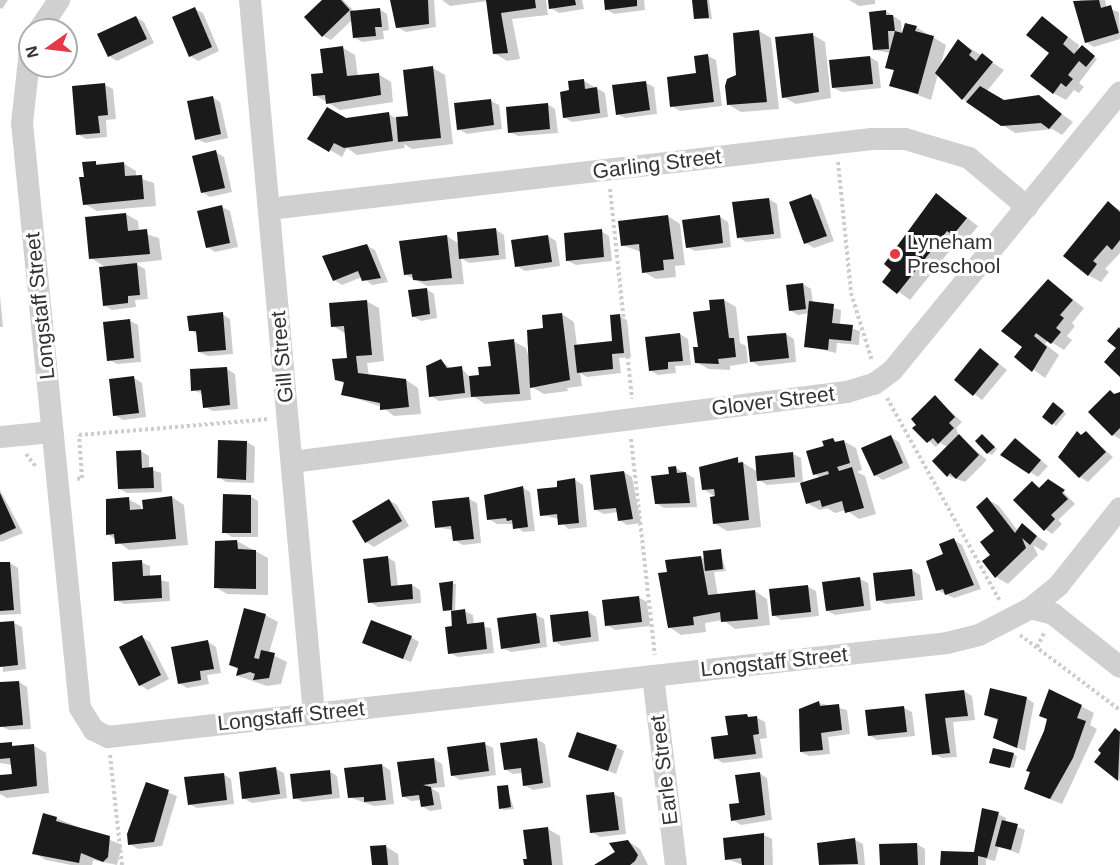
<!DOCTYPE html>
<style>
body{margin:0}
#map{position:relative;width:1120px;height:865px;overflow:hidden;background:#fff;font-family:Helvetica,sans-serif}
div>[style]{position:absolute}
.shadow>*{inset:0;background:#0003}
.building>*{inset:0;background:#1a1a1a}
.path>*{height:4px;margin-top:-2px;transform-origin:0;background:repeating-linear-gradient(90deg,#cdcdcd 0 3px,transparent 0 6px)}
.minor>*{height:22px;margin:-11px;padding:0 11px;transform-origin:11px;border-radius:11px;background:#d0d0d0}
.dots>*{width:16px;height:16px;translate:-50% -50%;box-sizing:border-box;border:3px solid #fff;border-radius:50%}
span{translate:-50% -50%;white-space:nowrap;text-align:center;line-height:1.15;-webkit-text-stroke:6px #fff;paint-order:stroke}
.street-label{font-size:21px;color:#333}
.poi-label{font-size:21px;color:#333}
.left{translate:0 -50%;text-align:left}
.north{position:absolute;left:18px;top:18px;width:60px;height:60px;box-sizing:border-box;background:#fff;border:2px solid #adadad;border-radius:50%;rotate:256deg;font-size:16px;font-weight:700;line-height:24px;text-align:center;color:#333}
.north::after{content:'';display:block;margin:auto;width:21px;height:27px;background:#e63946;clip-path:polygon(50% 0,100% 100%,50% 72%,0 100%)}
</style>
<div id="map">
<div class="shadow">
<div style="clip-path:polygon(0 0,8px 0,2px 9px,0 8px)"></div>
<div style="clip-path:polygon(325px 0,343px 0,355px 12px,379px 9px,387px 14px,389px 30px,383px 31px,384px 39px,362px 42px,354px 37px,352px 20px,331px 40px,323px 36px)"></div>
<div style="clip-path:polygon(393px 0,434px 0,436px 27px,406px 32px,397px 27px)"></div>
<div style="clip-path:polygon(442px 0,546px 0,548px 15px,512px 19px,520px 59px,507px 61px,494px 53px,488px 1px,450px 6px)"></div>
<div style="clip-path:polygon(550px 0,582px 0,584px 9px,559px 13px,551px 8px)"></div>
<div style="clip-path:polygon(605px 0,644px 0,645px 10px,614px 14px,606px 9px)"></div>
<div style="clip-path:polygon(693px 0,709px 0,712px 19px,695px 18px)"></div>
<div style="clip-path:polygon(849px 0,875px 0,875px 4px,859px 6px)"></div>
<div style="clip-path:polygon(1082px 0,1105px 0,1107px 8px,1119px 12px,1120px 39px,1094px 47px,1086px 42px,1075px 2px)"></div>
<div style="clip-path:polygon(195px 9px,203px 13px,219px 51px,198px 61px,190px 56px)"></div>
<div style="clip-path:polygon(886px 11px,901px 21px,902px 36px,916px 27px,946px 45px,940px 68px,959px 41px,1004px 70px,987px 91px,1003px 101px,1038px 97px,1073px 122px,1062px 135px,1052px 129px,1015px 133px,963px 99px,938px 74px,931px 100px,891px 85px,895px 72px,887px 67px,890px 53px,874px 50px)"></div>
<div style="clip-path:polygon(136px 17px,144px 22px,154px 43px,117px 61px,109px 56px)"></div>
<div style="clip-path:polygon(1042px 18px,1079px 45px,1076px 54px,1085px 49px,1097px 59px,1079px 83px,1084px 87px,1079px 93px,1074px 90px,1066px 100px,1053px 93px,1051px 53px)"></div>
<div style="clip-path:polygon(759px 31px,771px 38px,779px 109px,741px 112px,729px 105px)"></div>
<div style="clip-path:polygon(813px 35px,825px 42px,831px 98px,796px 104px,783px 97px)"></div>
<div style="clip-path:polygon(343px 48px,355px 55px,358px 77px,378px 74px,391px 82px,393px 102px,340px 110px,315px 95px)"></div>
<div style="clip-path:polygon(708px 56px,716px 60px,722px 106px,680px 111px,672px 106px)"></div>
<div style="clip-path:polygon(870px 57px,878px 62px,881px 88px,842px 92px,834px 88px)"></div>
<div style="clip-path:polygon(433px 68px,445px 75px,453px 144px,412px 149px,404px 144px,405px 148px,357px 155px,347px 148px,342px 157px,309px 138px,388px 114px,396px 118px,410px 117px)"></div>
<div style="clip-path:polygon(584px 81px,605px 93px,608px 117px,572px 122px,564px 117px,571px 92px)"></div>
<div style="clip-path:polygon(646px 83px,654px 87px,657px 114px,625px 118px,617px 114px)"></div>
<div style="clip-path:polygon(105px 85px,113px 89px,116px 119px,106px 120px,107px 137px,86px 139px,78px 134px)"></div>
<div style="clip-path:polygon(212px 97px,220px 102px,228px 138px,205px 143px,197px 139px)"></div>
<div style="clip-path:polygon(491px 101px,499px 105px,502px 129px,467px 134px,459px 129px)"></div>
<div style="clip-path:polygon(547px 104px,555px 109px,558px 133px,518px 136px,510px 132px)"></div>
<div style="clip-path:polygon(216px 152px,224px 157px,232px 192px,210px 197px,202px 192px)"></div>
<div style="clip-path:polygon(123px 163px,136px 171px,136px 177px,154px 183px,156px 206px,97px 211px,85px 204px,84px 164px)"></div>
<div style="clip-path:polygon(937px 195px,978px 226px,966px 241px,960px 238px,910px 300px,884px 281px)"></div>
<div style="clip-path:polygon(811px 196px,819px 200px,834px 241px,814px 248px,806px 243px)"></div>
<div style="clip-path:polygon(769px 199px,777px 204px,781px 238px,746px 242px,738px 237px)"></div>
<div style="clip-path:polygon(1108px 203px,1120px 210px,1120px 253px,1105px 269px,1109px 272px,1101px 282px,1088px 275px)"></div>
<div style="clip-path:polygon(222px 207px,230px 211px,238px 247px,215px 252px,207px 247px)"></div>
<div style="clip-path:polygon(126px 214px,138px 221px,139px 232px,159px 238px,162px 260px,134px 263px,145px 269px,148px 299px,135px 300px,136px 307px,112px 310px,104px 305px,107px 268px,91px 258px)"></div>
<div style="clip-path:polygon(668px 216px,680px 224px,685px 265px,675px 266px,676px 277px,656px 279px,644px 272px,641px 252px,622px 245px)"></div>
<div style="clip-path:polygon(720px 217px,728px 222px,731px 247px,695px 251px,687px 247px)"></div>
<div style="clip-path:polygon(496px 230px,504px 235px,506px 259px,469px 263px,461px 258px,464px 284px,427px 286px,405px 274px,447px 236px,459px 244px)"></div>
<div style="clip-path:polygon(601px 231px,609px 236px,612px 261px,576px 265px,568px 261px)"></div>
<div style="clip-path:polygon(548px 236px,556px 241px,560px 266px,525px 271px,517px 266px)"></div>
<div style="clip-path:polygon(366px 245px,375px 250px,388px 282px,372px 285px,362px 277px,342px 285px,334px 280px)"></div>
<div style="clip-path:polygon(1048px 281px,1084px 308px,1072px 323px,1075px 326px,1067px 336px,1072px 340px,1064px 350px,1048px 340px,1045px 344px,1059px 355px,1045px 378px,1016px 357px,1024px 347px)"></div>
<div style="clip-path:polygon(803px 284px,811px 289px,813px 303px,841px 310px,840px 325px,860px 331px,859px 345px,837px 343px,836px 353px,806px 346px,809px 313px,798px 315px,790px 310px)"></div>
<div style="clip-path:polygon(426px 289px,434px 294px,437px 318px,421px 321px,413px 316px)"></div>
<div style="clip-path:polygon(0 296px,3px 327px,0 327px)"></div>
<div style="clip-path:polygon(724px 300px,736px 307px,740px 343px,746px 346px,748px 363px,730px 366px,730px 370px,709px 369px,696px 362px,699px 348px,712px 311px)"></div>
<div style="clip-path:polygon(366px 301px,379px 308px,384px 361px,367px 363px,369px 376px,406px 380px,418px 388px,421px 414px,394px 416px,382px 407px,343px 394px,345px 384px,336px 379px,348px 359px,346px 334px,333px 326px)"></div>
<div style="clip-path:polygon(222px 314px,230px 319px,233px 354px,208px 356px,199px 352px,198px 335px,191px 330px)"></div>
<div style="clip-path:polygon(562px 314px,574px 322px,577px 346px,614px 343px,619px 316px,627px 320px,631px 357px,619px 358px,621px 373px,587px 377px,580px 373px,582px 386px,567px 388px,568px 391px,544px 394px,530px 386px,531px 400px,485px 404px,474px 397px,439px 401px,431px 396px,441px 361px,452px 369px,461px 368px,470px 377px,481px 376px,513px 341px,526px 348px,530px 361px,545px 329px)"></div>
<div style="clip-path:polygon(130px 321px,138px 325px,141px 362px,117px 364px,109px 360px)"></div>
<div style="clip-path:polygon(680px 334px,688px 339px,691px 365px,675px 366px,676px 373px,658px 375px,650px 370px)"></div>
<div style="clip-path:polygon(786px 334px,794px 339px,796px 362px,759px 366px,751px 361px)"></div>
<div style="clip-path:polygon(981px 350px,1007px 370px,982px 400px,956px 380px)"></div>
<div style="clip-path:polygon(227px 369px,235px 374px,238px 409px,213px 411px,205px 407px,203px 394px,193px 390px)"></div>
<div style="clip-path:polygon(134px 378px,142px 383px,146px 417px,123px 420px,115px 415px)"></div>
<div style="clip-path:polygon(1119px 392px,1120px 393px,1120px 439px,1113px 435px)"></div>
<div style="clip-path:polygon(935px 397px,962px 422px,956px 428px,959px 436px,987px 460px,965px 482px,948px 476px,948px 447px,940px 443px,936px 447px,914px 428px)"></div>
<div style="clip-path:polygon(1057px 406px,1066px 414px,1056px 426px,1044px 416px)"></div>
<div style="clip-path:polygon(1086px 433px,1113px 457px,1088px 482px,1080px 477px)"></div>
<div style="clip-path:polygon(891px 437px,899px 442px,910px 468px,883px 480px,875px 475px)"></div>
<div style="clip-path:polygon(986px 438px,997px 449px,992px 455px,988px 453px)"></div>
<div style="clip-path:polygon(1015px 440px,1048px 466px,1038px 477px,1003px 455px)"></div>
<div style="clip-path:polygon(843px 441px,856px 448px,862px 470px,857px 472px,865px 476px,876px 514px,859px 519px,846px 510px,835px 513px,827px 508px,820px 510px,807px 503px,801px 482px,767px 485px,756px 478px,761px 527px,727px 531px,714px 523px,717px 498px,703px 489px,737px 459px,758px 472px,793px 454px,801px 458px,803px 483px,821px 478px,814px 474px,824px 442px)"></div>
<div style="clip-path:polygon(247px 442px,255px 447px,254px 483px,226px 482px,218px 477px)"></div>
<div style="clip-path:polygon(141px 451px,149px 456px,149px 469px,161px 473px,162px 492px,127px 493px,119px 489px)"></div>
<div style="clip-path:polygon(676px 468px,694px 478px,697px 507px,664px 508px,656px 503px)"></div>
<div style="clip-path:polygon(624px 472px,632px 477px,641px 523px,627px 525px,619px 520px,618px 512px,604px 514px,596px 510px)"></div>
<div style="clip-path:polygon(575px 480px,583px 485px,587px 527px,568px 529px,559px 519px,541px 515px)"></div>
<div style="clip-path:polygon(1032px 483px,1041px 488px,1055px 483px,1075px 504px,1058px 520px,1062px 524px,1052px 534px,1045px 529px)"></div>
<div style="clip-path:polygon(522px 487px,530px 492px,535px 531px,523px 532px,514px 524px,497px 524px,489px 519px)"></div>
<div style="clip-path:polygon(0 490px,23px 533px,1px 542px,0 541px)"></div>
<div style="clip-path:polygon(250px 496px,258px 501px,258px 537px,232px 537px,224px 532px)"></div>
<div style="clip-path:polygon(172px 497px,184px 505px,188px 545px,129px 550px,108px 534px,128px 499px,141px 506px,141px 511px)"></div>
<div style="clip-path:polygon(469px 499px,477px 503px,481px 543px,463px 545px,454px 540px,453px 530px,436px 527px)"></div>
<div style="clip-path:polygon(987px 499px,999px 506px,1018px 531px,1022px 525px,1048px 544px,1043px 551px,1033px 545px,1038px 555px,1008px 584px,996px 577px,992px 555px,996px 531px)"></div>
<div style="clip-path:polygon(389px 500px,397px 505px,409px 526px,374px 547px,366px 542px)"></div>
<div style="clip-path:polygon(954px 540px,962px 545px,981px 589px,954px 598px,937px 590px)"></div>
<div style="clip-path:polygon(237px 541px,268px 558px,268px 595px,227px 594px,215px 587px)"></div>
<div style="clip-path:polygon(720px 550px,726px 571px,714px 572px,718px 596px,755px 591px,767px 599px,770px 625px,735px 629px,723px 620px,705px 623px,706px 632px,681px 635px,669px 627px,669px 574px)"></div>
<div style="clip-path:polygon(387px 557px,395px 562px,398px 587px,412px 585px,420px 590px,421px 603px,378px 607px,370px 602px)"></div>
<div style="clip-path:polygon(141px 562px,150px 566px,150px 578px,169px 582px,170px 601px,124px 604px,116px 600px)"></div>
<div style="clip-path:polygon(10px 563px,18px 568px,21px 614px,0 615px,0 564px)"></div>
<div style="clip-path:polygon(912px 570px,920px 575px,923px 600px,886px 604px,878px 600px)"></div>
<div style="clip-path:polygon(860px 579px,868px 583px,871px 610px,835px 615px,827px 610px)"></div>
<div style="clip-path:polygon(452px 583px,456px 584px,455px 612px,464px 611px,473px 615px,474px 625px,491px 628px,494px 653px,458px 657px,450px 653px,452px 611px,444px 610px)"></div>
<div style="clip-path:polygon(808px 587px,816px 591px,819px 616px,781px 620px,773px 615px)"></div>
<div style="clip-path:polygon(638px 597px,647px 602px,650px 626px,615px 630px,607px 625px)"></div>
<div style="clip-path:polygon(588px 612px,596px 617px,599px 641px,562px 646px,554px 641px)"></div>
<div style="clip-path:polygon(265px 615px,278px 622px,269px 653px,287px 662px,281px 684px,267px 686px,238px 676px,239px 670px,231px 665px)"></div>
<div style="clip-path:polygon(536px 615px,544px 619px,547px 647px,511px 652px,503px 648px)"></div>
<div style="clip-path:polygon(14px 623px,22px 627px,26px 669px,3px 672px,0 624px)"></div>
<div style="clip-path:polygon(142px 637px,150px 642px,169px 679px,148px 690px,140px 685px)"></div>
<div style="clip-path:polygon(411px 637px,419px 642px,411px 662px,372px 647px)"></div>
<div style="clip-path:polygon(208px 642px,216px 647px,221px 673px,207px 675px,209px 684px,187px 688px,179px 683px)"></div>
<div style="clip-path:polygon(19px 682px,27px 687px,31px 729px,9px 730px,0 726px,0 684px)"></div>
<div style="clip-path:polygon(964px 691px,972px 696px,975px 720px,953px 722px,957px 757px,942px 758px,934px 754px,927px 696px)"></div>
<div style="clip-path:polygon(1026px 698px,1034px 703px,1025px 751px,1003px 742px,999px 721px,985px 715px)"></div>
<div style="clip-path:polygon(819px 703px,847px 710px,850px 734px,828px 737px,830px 754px,809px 756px,801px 752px)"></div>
<div style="clip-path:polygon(1081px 706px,1094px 713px,1090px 725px,1097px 729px,1062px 804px,1025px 789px)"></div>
<div style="clip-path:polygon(904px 708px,912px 712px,915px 736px,877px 740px,869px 735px)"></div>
<div style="clip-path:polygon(756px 717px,765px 722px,767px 738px,760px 739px,763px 758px,723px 763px,715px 758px,729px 736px)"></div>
<div style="clip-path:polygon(1115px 730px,1120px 733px,1120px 781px,1096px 762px)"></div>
<div style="clip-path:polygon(536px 739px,545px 744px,551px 787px,533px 790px,524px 785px,523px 773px,513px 774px,505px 769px)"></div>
<div style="clip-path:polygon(485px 744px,493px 748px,496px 775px,460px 780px,452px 775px)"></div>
<div style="clip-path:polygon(33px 745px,46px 753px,49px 793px,7px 798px,0 794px,0 777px,13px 776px,12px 765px,0 763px,0 746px)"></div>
<div style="clip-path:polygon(616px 747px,624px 751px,616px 774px,570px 756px)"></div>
<div style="clip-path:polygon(1013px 754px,1017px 756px,1014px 768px,994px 764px)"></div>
<div style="clip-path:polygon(434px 759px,442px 764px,445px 787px,431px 788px,439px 793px,442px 809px,430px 811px,422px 806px,421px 800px,411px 801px,403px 796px)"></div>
<div style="clip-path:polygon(382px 765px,390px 770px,394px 804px,374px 806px,349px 797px)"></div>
<div style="clip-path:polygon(276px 769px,284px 773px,287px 798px,252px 803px,243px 798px)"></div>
<div style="clip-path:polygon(329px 771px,337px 776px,340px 798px,303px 802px,295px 798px)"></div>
<div style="clip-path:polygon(759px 773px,767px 778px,772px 820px,741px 825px,733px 820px)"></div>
<div style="clip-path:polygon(223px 774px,231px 779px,234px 804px,197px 808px,189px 804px)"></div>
<div style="clip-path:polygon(146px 784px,177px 796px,162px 846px,138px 849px,130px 844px)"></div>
<div style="clip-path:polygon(507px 787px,514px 809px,504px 810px,501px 808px)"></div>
<div style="clip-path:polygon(614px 794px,622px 798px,626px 834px,600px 837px,592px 832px)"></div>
<div style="clip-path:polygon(998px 814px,1006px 818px,1005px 822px,1025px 830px,1019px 854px,999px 846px,995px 861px,986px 859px,986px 865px,942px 865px,975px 854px)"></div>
<div style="clip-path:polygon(56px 818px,122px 845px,117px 865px,93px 860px,92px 865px,71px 865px,46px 860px,34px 853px)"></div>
<div style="clip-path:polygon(548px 829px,560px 836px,563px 865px,526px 865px,525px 831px)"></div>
<div style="clip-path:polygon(764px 835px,772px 839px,773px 865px,743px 865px,727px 859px)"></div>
<div style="clip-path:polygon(855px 840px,863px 844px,865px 865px,821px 865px,818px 844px)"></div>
<div style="clip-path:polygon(628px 841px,640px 849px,648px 865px,597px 865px)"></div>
<div style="clip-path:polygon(917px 844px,925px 849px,925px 865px,881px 865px)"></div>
<div style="clip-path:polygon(385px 846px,398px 854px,399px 865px,373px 865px)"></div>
</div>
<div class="building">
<div style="clip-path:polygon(322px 0,341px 0,350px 10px,322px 37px,304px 17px)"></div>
<div style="clip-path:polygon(390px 0,428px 0,429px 24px,396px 28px)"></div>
<div style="clip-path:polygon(486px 0,535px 0,536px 8px,501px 13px,508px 53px,493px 54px)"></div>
<div style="clip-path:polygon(548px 0,575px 0,576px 5px,549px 9px)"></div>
<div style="clip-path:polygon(604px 0,637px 0,637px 6px,605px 10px)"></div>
<div style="clip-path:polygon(692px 0,707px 0,709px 18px,694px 19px)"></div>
<div style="clip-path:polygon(1099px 0,1101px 8px,1111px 5px,1119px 33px,1085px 43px,1073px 1px)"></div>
<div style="clip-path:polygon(195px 7px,212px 47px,189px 57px,172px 17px)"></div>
<div style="clip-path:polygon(380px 8px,382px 27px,375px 27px,376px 36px,353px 38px,350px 11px)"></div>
<div style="clip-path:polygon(886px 10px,886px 15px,893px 15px,895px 31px,888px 31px,889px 49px,873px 50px,869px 12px)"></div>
<div style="clip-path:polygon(136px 16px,147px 39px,108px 57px,97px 34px)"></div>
<div style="clip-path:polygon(1042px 16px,1068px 37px,1063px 44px,1074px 54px,1082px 45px,1095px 56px,1086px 67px,1079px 61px,1068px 75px,1073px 79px,1066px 87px,1061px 83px,1053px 94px,1030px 76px,1049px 53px,1026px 35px)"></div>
<div style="clip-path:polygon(905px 23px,917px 26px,915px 31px,934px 36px,918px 94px,889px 86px,894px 70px,885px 68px,895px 31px,902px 33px)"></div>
<div style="clip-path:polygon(759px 30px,767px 102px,727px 105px,725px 86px,727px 79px,736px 75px,733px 33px)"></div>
<div style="clip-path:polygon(813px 33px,819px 92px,782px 98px,775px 37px)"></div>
<div style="clip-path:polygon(958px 39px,972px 51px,969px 55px,976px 61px,982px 53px,993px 62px,962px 100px,935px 73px)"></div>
<div style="clip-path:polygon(343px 46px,347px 76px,379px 73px,381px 95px,326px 104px,325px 95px,313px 96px,311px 74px,323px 73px,320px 49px)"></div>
<div style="clip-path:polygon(708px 54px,714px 102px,670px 107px,667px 77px,696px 73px,694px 56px)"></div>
<div style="clip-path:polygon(870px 56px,873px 84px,832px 88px,829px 60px)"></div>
<div style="clip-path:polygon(433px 66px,441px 138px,398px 142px,396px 117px,408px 116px,403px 70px)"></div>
<div style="clip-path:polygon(584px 79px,585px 89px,597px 87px,600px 113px,563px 118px,560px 92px,569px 90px,568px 81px)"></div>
<div style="clip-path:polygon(646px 81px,650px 110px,616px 115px,612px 85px)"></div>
<div style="clip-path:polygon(105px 83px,108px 115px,98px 116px,100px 133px,76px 135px,72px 86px)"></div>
<div style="clip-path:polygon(980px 86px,1004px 100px,1039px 95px,1062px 114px,1049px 129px,1041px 123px,1001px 126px,966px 102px)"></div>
<div style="clip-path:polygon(213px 96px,221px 134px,195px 140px,187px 101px)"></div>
<div style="clip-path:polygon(491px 99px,494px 125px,457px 130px,454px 103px)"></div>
<div style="clip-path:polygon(548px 103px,550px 129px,508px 133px,506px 107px)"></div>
<div style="clip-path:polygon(327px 107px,346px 118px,389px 112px,393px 141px,344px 148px,334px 143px,329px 152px,307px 139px)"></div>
<div style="clip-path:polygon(216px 150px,225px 188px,201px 193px,192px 156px)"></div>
<div style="clip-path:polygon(96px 161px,96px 165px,124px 162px,125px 176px,142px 175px,144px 199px,83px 205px,79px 177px,84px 177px,82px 162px)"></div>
<div style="clip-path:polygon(936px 193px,967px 218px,953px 235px,947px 231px,897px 294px,882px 282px,891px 270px,884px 264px)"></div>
<div style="clip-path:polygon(811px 194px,827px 236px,804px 244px,789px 202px)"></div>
<div style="clip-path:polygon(769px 198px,774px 234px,737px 238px,732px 202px)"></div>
<div style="clip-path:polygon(1108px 201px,1120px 212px,1120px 240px,1112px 250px,1107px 245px,1093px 261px,1097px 264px,1088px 276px,1063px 256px)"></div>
<div style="clip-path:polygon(222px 205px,230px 243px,206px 248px,197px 211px)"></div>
<div style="clip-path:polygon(126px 213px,128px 231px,147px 229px,150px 254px,89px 259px,85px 217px)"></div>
<div style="clip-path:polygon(668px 215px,674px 259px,663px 260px,664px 270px,642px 273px,639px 244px,621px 246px,618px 221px)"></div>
<div style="clip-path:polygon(720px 215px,723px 243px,686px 248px,682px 220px)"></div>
<div style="clip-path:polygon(496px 228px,499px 255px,459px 259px,457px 232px)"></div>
<div style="clip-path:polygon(602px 229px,604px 257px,566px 261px,564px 233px)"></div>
<div style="clip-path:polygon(447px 235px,452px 278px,424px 281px,413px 280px,412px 274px,404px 275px,399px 241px)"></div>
<div style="clip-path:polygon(548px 235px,552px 262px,515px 267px,511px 240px)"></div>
<div style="clip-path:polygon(367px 244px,381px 278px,362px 281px,358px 271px,333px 281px,322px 256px)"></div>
<div style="clip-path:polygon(137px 263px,140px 295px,128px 296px,128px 303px,103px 306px,99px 267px)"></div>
<div style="clip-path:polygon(1048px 279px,1073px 300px,1060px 315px,1064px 318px,1056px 328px,1061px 332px,1051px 344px,1036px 333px,1034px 336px,1047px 347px,1032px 372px,1014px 357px,1022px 347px,1001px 331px)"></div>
<div style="clip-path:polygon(803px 283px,806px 309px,789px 311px,786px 285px)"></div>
<div style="clip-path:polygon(427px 288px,430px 314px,412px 317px,408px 290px)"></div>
<div style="clip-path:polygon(724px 299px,729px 338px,734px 338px,736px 357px,718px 359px,719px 364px,695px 363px,693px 347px,698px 347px,693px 312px,710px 310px,709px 300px)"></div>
<div style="clip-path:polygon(367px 300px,372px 355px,356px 356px,358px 373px,406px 379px,409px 407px,380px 410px,380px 403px,341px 395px,344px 382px,335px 380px,332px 359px,347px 358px,344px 326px,331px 327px,329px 303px)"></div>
<div style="clip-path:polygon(809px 301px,834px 304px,832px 323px,853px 325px,851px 341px,829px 339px,828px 350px,804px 347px)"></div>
<div style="clip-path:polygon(223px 312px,226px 350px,198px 352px,196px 331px,189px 331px,187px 316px)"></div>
<div style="clip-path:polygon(562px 313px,570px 380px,530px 388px,527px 330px,543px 328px,542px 315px)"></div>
<div style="clip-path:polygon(620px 314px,624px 353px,612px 354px,613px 369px,577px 373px,574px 345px,612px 341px,610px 315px)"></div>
<div style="clip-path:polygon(130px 319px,134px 358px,107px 361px,103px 322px)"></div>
<div style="clip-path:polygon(1119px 327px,1120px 329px,1120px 377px,1104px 362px,1116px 348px,1107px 341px)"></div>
<div style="clip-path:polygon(680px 333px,683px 361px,668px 362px,668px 369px,649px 371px,645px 337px)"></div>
<div style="clip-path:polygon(786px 333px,789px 358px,750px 362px,747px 336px)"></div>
<div style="clip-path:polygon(514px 339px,520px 394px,471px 397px,469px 376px,479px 375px,478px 367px,491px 366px,488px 342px)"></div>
<div style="clip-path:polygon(980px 348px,999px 364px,973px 396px,954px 380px)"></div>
<div style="clip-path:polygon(441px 359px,447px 368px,462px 366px,465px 393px,429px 397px,426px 366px)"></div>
<div style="clip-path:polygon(227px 367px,230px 405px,203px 408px,201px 390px,191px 391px,190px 369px)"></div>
<div style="clip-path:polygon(134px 376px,139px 413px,113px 416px,109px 379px)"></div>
<div style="clip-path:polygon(1110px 390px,1114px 394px,1120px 392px,1120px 428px,1112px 436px,1088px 412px)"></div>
<div style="clip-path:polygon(935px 395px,955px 417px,949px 423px,954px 428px,938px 444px,933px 438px,927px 443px,912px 428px,916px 425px,911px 419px)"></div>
<div style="clip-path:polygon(1053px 402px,1064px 411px,1052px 425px,1042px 417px)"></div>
<div style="clip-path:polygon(1077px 431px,1081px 435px,1086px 431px,1106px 452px,1079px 478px,1058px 457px)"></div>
<div style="clip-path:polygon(959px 434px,979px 455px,956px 479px,950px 473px,947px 477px,932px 461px)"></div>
<div style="clip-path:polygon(982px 434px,995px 447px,987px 454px,975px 441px)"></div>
<div style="clip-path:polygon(891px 435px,903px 463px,874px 476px,861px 448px)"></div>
<div style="clip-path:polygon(833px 438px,835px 442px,844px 440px,850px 463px,837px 467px,839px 471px,852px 467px,864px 508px,845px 513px,842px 501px,822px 507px,820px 500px,806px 504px,800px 483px,829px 474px,828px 471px,813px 475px,806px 451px,824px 446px,822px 441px)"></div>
<div style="clip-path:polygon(1015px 438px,1041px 460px,1029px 474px,1000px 455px)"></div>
<div style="clip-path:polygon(218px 440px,247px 441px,246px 480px,217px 478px)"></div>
<div style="clip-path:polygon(141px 450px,142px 468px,153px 467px,154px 488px,118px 489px,116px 451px)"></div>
<div style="clip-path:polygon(793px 452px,795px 477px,757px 481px,755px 456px)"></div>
<div style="clip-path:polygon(738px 457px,738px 463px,743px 462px,749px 520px,713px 524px,710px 497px,715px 496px,714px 489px,702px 490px,699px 467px)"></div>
<div style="clip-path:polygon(676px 466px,677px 473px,686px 472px,690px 503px,655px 504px,651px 476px,669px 474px,668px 467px)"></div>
<div style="clip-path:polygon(624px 471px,633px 519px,618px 521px,616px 508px,594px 510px,590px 475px)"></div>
<div style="clip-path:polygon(575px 478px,579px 523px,558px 525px,557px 514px,540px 516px,537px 489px,557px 487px,557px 481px)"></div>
<div style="clip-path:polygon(1048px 479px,1065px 490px,1062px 493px,1068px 499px,1051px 515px,1055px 519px,1044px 531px,1013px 500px,1032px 481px,1039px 488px)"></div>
<div style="clip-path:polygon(523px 486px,528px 527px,513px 529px,512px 520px,507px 521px,506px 518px,487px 520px,484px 495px)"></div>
<div style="clip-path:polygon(0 493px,16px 528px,0 535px)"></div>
<div style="clip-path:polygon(223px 494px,251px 495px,251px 533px,222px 533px)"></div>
<div style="clip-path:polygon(172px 496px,176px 539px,115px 544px,114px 534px,106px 535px,106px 499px,129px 497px,130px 510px,143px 509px,142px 500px)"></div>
<div style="clip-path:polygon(469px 497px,474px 539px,453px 541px,451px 526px,435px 528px,432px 501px)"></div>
<div style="clip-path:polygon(987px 497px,1015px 533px,1022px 523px,1037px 536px,1030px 545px,1022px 538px,1026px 548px,995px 578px,982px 561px,990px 555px,980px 542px,994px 531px,976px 507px)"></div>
<div style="clip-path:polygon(389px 499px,402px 521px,365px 543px,352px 521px)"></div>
<div style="clip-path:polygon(954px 538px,974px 585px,945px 595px,943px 589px,936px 591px,926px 561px,943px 554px,939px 544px)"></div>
<div style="clip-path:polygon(237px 540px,238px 549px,256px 550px,256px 589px,214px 588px,215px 541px)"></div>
<div style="clip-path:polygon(721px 549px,723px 569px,705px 571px,703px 551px)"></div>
<div style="clip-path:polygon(388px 556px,391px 586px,412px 584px,413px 599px,368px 603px,363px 559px)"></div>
<div style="clip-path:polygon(701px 556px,708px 595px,755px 590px,758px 619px,721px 622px,720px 612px,693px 617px,694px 625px,668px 628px,658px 573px,667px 572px,665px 560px)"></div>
<div style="clip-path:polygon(142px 560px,143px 576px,161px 575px,162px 598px,114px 601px,112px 562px)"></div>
<div style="clip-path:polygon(0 562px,10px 562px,14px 610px,0 611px)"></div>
<div style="clip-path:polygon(912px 569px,915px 596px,876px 601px,873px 573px)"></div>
<div style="clip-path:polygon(860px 577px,864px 606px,826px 611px,822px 582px)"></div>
<div style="clip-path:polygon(453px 581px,452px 610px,443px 611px,439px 583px)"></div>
<div style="clip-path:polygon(808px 585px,811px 612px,772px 616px,769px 589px)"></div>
<div style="clip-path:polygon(639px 596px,642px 622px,605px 626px,602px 600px)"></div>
<div style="clip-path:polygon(244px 608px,266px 614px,254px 658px,259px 659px,261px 650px,275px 653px,269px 678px,253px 680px,255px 674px,250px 672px,236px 676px,238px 668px,229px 665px)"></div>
<div style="clip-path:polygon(465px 609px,467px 624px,484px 622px,487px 649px,448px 654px,445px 627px,452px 626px,451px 611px)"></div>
<div style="clip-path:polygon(588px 611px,591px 637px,553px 642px,550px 615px)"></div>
<div style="clip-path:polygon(536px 613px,540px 643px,501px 649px,497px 618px)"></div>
<div style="clip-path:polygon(371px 620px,412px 636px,403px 659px,362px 643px)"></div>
<div style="clip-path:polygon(14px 621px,18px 665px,0 667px,0 622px)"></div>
<div style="clip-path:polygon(142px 635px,161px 675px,139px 686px,119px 647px)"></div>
<div style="clip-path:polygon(208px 640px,214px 669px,200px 671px,201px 680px,178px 684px,171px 647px)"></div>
<div style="clip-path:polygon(19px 681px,23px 725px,0 727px,0 682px)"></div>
<div style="clip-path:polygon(990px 688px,1027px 697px,1017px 748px,993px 738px,998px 719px,984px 715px)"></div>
<div style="clip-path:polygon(1049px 689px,1082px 705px,1077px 718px,1086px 721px,1073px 758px,1050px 799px,1024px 789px,1030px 772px,1026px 771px,1044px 731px,1047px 719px,1039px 716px)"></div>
<div style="clip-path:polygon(964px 690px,968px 716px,945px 718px,950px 753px,932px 755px,925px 694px)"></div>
<div style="clip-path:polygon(819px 701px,820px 706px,839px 704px,842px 730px,821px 733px,823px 750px,800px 752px,799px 709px)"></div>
<div style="clip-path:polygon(904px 706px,907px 732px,868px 736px,865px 710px)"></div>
<div style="clip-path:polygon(747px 714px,748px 717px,757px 716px,759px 734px,753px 735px,756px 754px,714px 759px,711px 737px,728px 735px,725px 716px)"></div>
<div style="clip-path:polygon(1115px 728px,1120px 732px,1118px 781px,1094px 762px,1101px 753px,1098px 750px)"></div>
<div style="clip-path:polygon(577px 732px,617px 745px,608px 771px,568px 757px)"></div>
<div style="clip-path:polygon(537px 738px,543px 783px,523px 786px,521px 768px,504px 770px,500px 743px)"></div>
<div style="clip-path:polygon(12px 742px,12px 746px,34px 744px,37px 786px,0 791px,0 775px,12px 774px,10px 758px,0 759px,0 743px)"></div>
<div style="clip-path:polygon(485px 742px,489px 771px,451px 776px,447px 747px)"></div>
<div style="clip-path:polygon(993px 748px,1014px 753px,1010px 768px,989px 763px)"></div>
<div style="clip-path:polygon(434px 758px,437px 783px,423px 785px,431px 787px,434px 805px,421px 807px,419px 795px,402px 797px,397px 762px)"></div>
<div style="clip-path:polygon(382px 764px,386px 800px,364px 802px,364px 797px,348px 798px,344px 768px)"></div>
<div style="clip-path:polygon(276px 767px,280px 794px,242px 799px,239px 772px)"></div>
<div style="clip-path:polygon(330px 770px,332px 794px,293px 799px,290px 774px)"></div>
<div style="clip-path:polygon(760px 772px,765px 815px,731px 821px,729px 804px,739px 803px,735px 775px)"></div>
<div style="clip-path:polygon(224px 773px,227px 800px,188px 805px,184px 777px)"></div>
<div style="clip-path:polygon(146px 782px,169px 790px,154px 842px,128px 845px,127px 834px)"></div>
<div style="clip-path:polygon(508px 785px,511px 807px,499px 809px,497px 786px)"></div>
<div style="clip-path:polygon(614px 792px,619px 830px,590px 833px,586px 795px)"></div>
<div style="clip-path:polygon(982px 808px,999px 812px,987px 858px,978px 856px,978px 865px,940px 865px,941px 851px,974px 852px)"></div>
<div style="clip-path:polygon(43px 813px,57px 817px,56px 821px,110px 836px,108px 857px,103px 862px,81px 853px,79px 863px,32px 854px)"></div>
<div style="clip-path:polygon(1002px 820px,1018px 824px,1011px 850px,995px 846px)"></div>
<div style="clip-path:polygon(548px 827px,552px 865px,524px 865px,523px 859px,527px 859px,523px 830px)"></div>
<div style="clip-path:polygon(764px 833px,764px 865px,742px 865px,741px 858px,725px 860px,723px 838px)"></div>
<div style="clip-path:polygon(855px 838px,858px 864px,819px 865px,817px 843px)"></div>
<div style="clip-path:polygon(628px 840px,638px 855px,635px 861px,630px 865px,594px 865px,615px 852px,609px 843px)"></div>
<div style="clip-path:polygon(917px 843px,918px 865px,880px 865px,879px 844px)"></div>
<div style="clip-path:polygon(386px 845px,388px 865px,372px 865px,370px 846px)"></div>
</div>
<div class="path">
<div style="left:838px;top:162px;width:132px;rotate:84.3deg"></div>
<div style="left:851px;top:293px;width:71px;rotate:72.8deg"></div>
<div style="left:610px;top:189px;width:211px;rotate:84deg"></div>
<div style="left:887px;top:398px;width:232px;rotate:60.9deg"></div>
<div style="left:631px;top:439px;width:217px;rotate:83.7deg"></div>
<div style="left:26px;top:454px;width:16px;rotate:52deg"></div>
<div style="left:77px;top:479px;width:5px;rotate:-11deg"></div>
<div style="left:82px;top:478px;width:43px;rotate:-94deg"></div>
<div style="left:79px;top:435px;width:190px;rotate:-4.8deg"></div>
<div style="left:1020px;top:635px;width:125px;rotate:36.9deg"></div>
<div style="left:1037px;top:647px;width:18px;rotate:-63deg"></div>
<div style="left:110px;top:755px;width:111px;rotate:83.8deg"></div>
</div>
<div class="minor">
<div style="left:250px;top:0;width:717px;rotate:84.88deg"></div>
<div style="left:39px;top:30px;width:36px;rotate:-56deg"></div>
<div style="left:30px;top:51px;width:72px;rotate:96.3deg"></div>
<div style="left:22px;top:123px;width:588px;rotate:84.34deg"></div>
<div style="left:80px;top:708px;width:26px;rotate:58deg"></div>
<div style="left:94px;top:730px;width:16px;rotate:27deg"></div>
<div style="left:108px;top:737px;width:844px;rotate:-6.39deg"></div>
<div style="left:947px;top:643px;width:33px;rotate:-14deg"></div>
<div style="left:979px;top:635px;width:59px;rotate:-27.4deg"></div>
<div style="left:1031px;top:608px;width:36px;rotate:-39deg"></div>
<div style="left:1059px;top:585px;width:98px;rotate:-51.6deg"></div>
<div style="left:269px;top:209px;width:607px;rotate:-6.62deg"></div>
<div style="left:872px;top:139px;width:33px"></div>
<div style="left:905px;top:139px;width:67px;rotate:16.5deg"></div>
<div style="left:969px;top:158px;width:76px;rotate:40.2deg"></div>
<div style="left:0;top:437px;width:52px;rotate:-5.5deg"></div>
<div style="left:292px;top:462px;width:559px;rotate:-7.19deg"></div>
<div style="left:847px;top:392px;width:28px;rotate:-17deg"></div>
<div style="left:874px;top:384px;width:22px;rotate:-36deg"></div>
<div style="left:892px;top:371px;width:360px;rotate:-50.7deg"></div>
<div style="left:1031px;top:608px;width:23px;rotate:15deg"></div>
<div style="left:1053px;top:614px;width:85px;rotate:38.3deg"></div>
<div style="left:653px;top:676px;width:190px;rotate:83.1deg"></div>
</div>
<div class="dots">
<div style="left:895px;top:254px;background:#e63946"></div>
</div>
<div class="street-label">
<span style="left:657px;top:164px;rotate:-7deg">Garling Street</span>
<span style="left:40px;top:306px;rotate:-96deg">Longstaff Street</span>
<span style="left:282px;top:357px;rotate:-95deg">Gill Street</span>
<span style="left:773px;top:401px;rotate:-7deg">Glover Street</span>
<span style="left:774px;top:662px;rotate:-6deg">Longstaff Street</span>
<span style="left:291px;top:716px;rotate:-6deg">Longstaff Street</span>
<span style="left:664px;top:770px;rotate:-97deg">Earle Street</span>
</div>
<div class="poi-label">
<span class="left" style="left:907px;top:254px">Lyneham<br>Preschool</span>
</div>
<div class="north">N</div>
</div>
